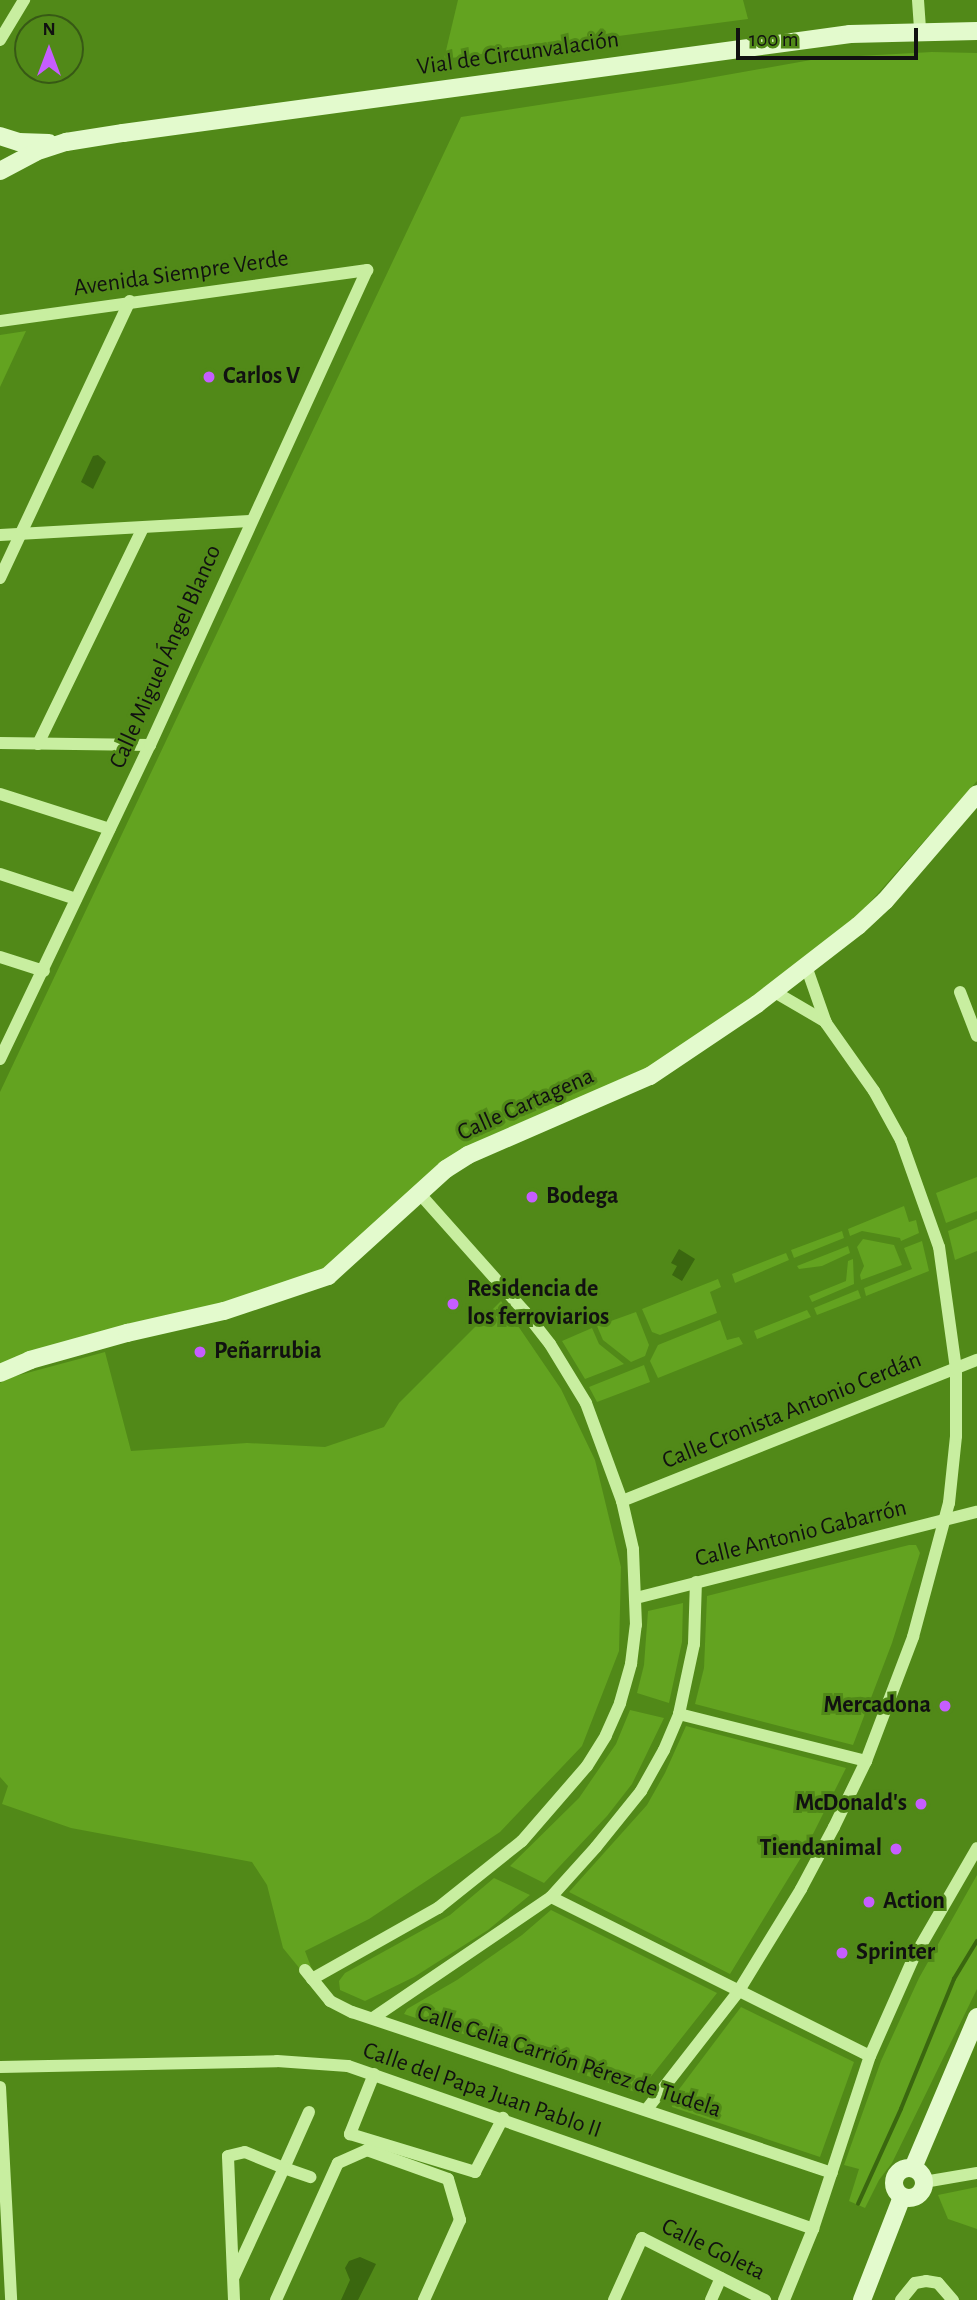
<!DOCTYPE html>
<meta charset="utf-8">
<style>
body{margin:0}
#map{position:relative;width:977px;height:2300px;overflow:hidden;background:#518918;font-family:"Alegreya Sans",sans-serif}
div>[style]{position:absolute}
.green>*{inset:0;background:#63a320}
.water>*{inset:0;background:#3a670f}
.stream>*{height:3.5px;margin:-1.75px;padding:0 1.75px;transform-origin:1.75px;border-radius:1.75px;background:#3a670f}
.street>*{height:12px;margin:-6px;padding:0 6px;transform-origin:6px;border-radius:6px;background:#c8eea0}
.secondary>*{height:18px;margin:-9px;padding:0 9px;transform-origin:9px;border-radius:9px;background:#e3facd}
.secondary>.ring{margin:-9px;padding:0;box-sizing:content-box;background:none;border:18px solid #e3facd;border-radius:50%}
.dots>*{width:19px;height:19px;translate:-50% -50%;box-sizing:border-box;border:4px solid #518918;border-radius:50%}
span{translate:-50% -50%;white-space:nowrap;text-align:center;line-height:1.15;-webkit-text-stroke:6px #518918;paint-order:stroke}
.street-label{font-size:24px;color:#111}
.poi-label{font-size:24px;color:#111;font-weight:700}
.left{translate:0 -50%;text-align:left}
.right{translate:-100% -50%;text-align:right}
.north{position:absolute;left:14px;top:14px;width:70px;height:70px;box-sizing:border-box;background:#518918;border:2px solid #375915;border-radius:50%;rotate:0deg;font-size:19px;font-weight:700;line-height:28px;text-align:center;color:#111}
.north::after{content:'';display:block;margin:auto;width:24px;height:32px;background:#c65dff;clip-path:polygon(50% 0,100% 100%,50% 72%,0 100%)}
.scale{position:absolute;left:736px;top:28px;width:182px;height:32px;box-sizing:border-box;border:4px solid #111;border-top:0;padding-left:9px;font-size:21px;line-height:24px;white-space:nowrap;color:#111;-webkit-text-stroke:5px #518918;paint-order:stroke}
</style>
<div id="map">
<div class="green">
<div style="clip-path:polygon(458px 0,743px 0,748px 19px,444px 59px)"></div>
<div style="clip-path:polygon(932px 52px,977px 53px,977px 781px,858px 916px,755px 995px,654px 1066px,487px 1137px,438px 1164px,345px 1255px,315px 1274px,277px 1290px,0 1365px,0 1092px,461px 117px,681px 83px,822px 58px)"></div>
<div style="clip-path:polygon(26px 331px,0 387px,0 335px)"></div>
<div style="clip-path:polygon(977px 1177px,977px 1211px,946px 1223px,936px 1193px)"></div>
<div style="clip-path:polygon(904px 1206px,909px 1222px,916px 1220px,919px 1233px,901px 1241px,900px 1238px,862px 1231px,850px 1236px,848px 1229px)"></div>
<div style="clip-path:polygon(977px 1219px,977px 1251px,955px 1260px,948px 1231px)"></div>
<div style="clip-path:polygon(842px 1231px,844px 1238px,794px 1258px,791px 1250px)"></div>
<div style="clip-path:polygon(863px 1239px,894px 1245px,902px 1265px,861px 1280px,860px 1275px,864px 1266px,857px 1247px)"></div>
<div style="clip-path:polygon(922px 1241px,929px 1271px,866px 1296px,864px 1288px,912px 1269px,904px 1248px)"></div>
<div style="clip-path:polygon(848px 1246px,850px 1253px,822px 1266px,799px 1269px,797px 1266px)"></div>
<div style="clip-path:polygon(786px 1253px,789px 1260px,735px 1283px,732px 1274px)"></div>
<div style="clip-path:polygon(853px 1259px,854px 1284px,812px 1302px,809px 1296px,846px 1281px,848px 1261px)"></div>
<div style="clip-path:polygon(718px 1279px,721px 1287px,710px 1292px,717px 1313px,660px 1335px,652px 1332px,642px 1309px)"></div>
<div style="clip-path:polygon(858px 1290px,861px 1298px,817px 1315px,814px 1308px)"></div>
<div style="clip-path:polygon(501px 1301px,561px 1389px,595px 1460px,621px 1567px,619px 1651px,582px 1746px,500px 1832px,369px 1919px,305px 1951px,322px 1996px,283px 1948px,267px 1885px,252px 1862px,71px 1828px,2px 1804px,8px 1786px,0 1777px,0 1383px,12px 1377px,105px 1352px,131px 1451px,247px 1443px,325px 1447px,384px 1427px,399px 1403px)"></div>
<div style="clip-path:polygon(807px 1310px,811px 1317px,757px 1339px,754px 1331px)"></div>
<div style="clip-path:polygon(636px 1312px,649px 1345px,645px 1356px,631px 1362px,603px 1340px,597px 1326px)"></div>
<div style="clip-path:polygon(720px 1320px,727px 1340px,739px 1337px,743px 1344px,658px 1378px,650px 1361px,658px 1345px)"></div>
<div style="clip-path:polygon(592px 1328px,599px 1344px,624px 1364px,585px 1379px,562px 1341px)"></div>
<div style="clip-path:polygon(644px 1365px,650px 1382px,597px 1402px,589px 1387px)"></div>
<div style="clip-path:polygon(909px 1545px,916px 1545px,920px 1553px,892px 1643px,853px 1745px,695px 1704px,704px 1668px,707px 1596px)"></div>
<div style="clip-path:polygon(683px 1603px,682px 1642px,669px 1703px,637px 1693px,644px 1665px,648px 1611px)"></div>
<div style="clip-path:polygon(630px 1710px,664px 1718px,632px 1784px,607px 1816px,544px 1883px,510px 1866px,579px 1798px,616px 1744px)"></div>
<div style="clip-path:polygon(686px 1726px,846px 1768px,802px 1856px,730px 1974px,569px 1892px,647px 1805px,665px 1773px)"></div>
<div style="clip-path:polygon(977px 1875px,977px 1989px,892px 2163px,879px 2180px,865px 2208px,849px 2201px,859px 2169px,844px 2165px,881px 2061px,919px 1978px)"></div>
<div style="clip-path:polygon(494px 1878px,530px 1895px,488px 1930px,414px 1977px,365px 2001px,340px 1990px,339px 1981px,345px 1973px,450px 1915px)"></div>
<div style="clip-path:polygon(551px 1910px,717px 1993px,638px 2093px,404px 2014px,407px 2009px,457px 1980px,522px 1935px)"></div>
<div style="clip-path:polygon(741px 2007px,854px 2062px,820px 2157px,672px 2107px,671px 2100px)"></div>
<div style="clip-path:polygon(977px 2187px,977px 2229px,948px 2219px,938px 2195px)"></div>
</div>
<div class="water">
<div style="clip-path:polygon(98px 455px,106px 462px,93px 489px,81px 482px,93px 456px)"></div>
<div style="clip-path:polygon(679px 1249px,695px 1259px,682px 1281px,672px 1275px,677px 1266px,671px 1263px)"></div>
<div style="clip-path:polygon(360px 2257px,376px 2264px,358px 2300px,341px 2300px,350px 2280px,345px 2268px,349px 2261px)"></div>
</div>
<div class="stream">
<div style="left:858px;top:2204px;width:104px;rotate:-65.6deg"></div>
<div style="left:901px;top:2109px;width:140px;rotate:-67.8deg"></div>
<div style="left:954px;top:1979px;width:44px;rotate:-58.8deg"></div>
</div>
<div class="street">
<div style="left:918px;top:0;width:31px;rotate:86deg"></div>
<div style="left:0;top:40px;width:47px;rotate:-59deg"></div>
<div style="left:0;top:321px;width:371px;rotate:-7.9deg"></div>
<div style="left:0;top:535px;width:250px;rotate:-3.2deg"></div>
<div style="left:0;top:578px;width:306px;rotate:-64.9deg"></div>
<div style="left:0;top:743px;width:150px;rotate:0.8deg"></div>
<div style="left:38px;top:744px;width:240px;rotate:-64.1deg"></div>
<div style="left:0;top:794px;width:115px;rotate:17.7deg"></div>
<div style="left:0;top:874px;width:80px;rotate:18.2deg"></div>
<div style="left:0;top:957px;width:46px;rotate:17.7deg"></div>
<div style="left:773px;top:991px;width:61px;rotate:30.3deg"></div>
<div style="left:960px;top:992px;width:47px;rotate:68.9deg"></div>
<div style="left:0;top:1059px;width:348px;rotate:-64.5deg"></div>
<div style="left:150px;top:745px;width:522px;rotate:-65.45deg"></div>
<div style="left:622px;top:1501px;width:382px;rotate:-21.7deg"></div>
<div style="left:636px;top:1598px;width:352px;rotate:-14.2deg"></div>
<div style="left:679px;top:1714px;width:193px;rotate:14.1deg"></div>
<div style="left:551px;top:1897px;width:356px;rotate:26.5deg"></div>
<div style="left:305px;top:1970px;width:40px;rotate:51deg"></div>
<div style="left:330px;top:2001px;width:25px;rotate:27deg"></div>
<div style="left:352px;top:2012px;width:506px;rotate:18.54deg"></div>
<div style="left:312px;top:1979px;width:145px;rotate:-29.4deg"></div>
<div style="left:438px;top:1908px;width:107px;rotate:-38.6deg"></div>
<div style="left:522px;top:1841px;width:99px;rotate:-49.1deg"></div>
<div style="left:587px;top:1766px;width:36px;rotate:-58deg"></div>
<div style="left:606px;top:1735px;width:35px;rotate:-66deg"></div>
<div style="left:620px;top:1703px;width:41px;rotate:-74.2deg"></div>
<div style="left:631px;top:1664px;width:39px;rotate:-83deg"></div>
<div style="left:636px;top:1625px;width:76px;rotate:-92.3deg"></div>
<div style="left:633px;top:1549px;width:49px;rotate:-102.9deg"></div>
<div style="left:622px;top:1501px;width:104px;rotate:-110.2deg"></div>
<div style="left:586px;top:1403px;width:69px;rotate:-121.4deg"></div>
<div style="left:550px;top:1344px;width:41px;rotate:-128deg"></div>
<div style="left:525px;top:1312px;width:158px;rotate:-131.7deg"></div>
<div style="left:373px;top:2018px;width:215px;rotate:-34.2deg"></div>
<div style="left:551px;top:1897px;width:67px;rotate:-48deg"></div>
<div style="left:596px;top:1847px;width:72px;rotate:-51.2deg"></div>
<div style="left:641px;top:1791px;width:47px;rotate:-60.7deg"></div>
<div style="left:664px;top:1750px;width:39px;rotate:-67deg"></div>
<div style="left:679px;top:1714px;width:72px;rotate:-77.9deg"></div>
<div style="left:694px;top:1644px;width:62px;rotate:-88.2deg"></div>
<div style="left:0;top:2067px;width:277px;rotate:-1.2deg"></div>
<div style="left:277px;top:2061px;width:71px;rotate:4deg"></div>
<div style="left:348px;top:2066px;width:493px;rotate:19.3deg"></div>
<div style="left:374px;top:2074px;width:65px;rotate:111.8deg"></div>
<div style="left:350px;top:2134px;width:131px;rotate:16.9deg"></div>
<div style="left:475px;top:2172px;width:61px;rotate:-62.6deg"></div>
<div style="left:0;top:2087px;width:213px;rotate:87deg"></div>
<div style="left:647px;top:2109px;width:148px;rotate:-52.1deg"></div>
<div style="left:738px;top:1992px;width:121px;rotate:-58.5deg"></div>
<div style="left:801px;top:1889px;width:70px;rotate:-62deg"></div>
<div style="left:834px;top:1827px;width:73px;rotate:-64.1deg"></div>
<div style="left:866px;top:1761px;width:133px;rotate:-69.2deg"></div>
<div style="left:913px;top:1637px;width:139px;rotate:-75deg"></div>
<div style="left:949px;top:1503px;width:67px;rotate:-84deg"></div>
<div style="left:956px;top:1436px;width:67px;rotate:-90deg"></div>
<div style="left:956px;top:1369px;width:123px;rotate:-97.9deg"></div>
<div style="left:939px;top:1247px;width:114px;rotate:-109.6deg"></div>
<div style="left:901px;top:1140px;width:56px;rotate:-118.9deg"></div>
<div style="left:874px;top:1091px;width:83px;rotate:-125.2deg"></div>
<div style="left:826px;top:1023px;width:60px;rotate:-109.3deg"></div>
<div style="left:309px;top:2112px;width:61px;rotate:114.1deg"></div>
<div style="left:284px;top:2168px;width:28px;rotate:19deg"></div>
<div style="left:924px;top:2182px;width:54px;rotate:-9.6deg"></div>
<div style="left:234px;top:2300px;width:144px;rotate:-92.4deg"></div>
<div style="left:228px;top:2156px;width:17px;rotate:-13deg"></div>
<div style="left:245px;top:2152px;width:42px;rotate:22.3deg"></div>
<div style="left:284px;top:2168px;width:119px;rotate:114.8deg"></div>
<div style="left:276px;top:2300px;width:150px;rotate:-65.7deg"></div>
<div style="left:338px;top:2163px;width:32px;rotate:-24deg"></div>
<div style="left:367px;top:2150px;width:86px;rotate:19.7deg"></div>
<div style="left:448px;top:2179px;width:43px;rotate:73.7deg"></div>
<div style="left:460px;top:2220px;width:88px;rotate:114.2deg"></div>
<div style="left:614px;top:2300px;width:68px;rotate:-65.7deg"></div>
<div style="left:642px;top:2238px;width:138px;rotate:26.8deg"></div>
<div style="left:711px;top:2300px;width:24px;rotate:-66deg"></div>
<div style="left:784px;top:2300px;width:77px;rotate:-67.8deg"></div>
<div style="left:813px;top:2229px;width:182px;rotate:-71.8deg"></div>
<div style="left:870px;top:2056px;width:106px;rotate:-66.1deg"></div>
<div style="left:913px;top:1959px;width:128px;rotate:-60deg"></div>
<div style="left:901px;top:2300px;width:22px;rotate:-51deg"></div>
<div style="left:915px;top:2283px;width:11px;rotate:-10deg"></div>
<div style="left:926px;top:2281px;width:12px;rotate:9deg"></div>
<div style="left:938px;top:2283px;width:23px;rotate:49deg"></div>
</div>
<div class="secondary">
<div style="left:0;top:136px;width:20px;rotate:18deg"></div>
<div style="left:19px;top:142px;width:30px;rotate:2deg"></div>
<div style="left:0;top:171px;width:40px;rotate:-28deg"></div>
<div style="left:35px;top:152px;width:33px;rotate:-18deg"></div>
<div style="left:66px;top:142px;width:58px;rotate:-9deg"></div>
<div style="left:123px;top:133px;width:734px;rotate:-7.75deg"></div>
<div style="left:850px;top:34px;width:127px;rotate:-1.4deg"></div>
<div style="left:0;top:1373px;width:33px;rotate:-23deg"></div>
<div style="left:30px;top:1360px;width:101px;rotate:-15.6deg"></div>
<div style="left:127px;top:1333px;width:99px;rotate:-12.8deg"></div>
<div style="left:224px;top:1311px;width:110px;rotate:-18.6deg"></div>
<div style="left:328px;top:1276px;width:159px;rotate:-42.2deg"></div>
<div style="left:446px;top:1169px;width:26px;rotate:-32deg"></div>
<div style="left:468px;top:1155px;width:198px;rotate:-23.5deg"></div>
<div style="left:650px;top:1076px;width:129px;rotate:-33.9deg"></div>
<div style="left:757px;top:1004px;width:128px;rotate:-37.7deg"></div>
<div style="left:858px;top:926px;width:37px;rotate:-43deg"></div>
<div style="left:885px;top:901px;width:141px;rotate:-49.3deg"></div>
<div class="ring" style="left:894px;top:2168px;width:12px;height:12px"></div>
<div style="left:913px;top:2168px;width:164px;rotate:-67deg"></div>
<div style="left:862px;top:2300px;width:110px;rotate:-68.8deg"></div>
</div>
<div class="dots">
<div style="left:209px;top:377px;background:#c65dff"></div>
<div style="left:532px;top:1197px;background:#c65dff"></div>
<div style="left:453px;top:1304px;background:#c65dff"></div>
<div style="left:200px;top:1352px;background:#c65dff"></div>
<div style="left:945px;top:1706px;background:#c65dff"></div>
<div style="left:921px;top:1804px;background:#c65dff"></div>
<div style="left:896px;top:1849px;background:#c65dff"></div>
<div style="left:869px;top:1902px;background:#c65dff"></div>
<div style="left:842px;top:1953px;background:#c65dff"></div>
</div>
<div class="street-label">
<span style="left:518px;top:54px;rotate:-8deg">Vial de Circunvalación</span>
<span style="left:181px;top:274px;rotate:-8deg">Avenida Siempre Verde</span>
<span style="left:166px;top:657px;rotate:-66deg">Calle Miguel Ángel Blanco</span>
<span style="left:526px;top:1105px;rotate:-24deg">Calle Cartagena</span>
<span style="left:792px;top:1411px;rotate:-22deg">Calle Cronista Antonio Cerdán</span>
<span style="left:801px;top:1534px;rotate:-14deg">Calle Antonio Gabarrón</span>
<span style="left:569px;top:2062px;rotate:18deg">Calle Celia Carrión Pérez de Tudela</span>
<span style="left:482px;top:2091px;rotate:19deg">Calle del Papa Juan Pablo II</span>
<span style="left:713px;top:2250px;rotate:26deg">Calle Goleta</span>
</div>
<div class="poi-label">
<span class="left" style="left:223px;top:377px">Carlos V</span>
<span class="left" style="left:546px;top:1197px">Bodega</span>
<span class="left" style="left:467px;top:1304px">Residencia de<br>los ferroviarios</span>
<span class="left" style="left:214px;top:1352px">Peñarrubia</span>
<span class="right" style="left:931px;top:1706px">Mercadona</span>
<span class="right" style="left:907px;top:1804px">McDonald's</span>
<span class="right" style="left:882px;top:1849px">Tiendanimal</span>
<span class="left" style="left:883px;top:1902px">Action</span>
<span class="left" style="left:856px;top:1953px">Sprinter</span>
</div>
<div class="north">N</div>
<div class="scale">100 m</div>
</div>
